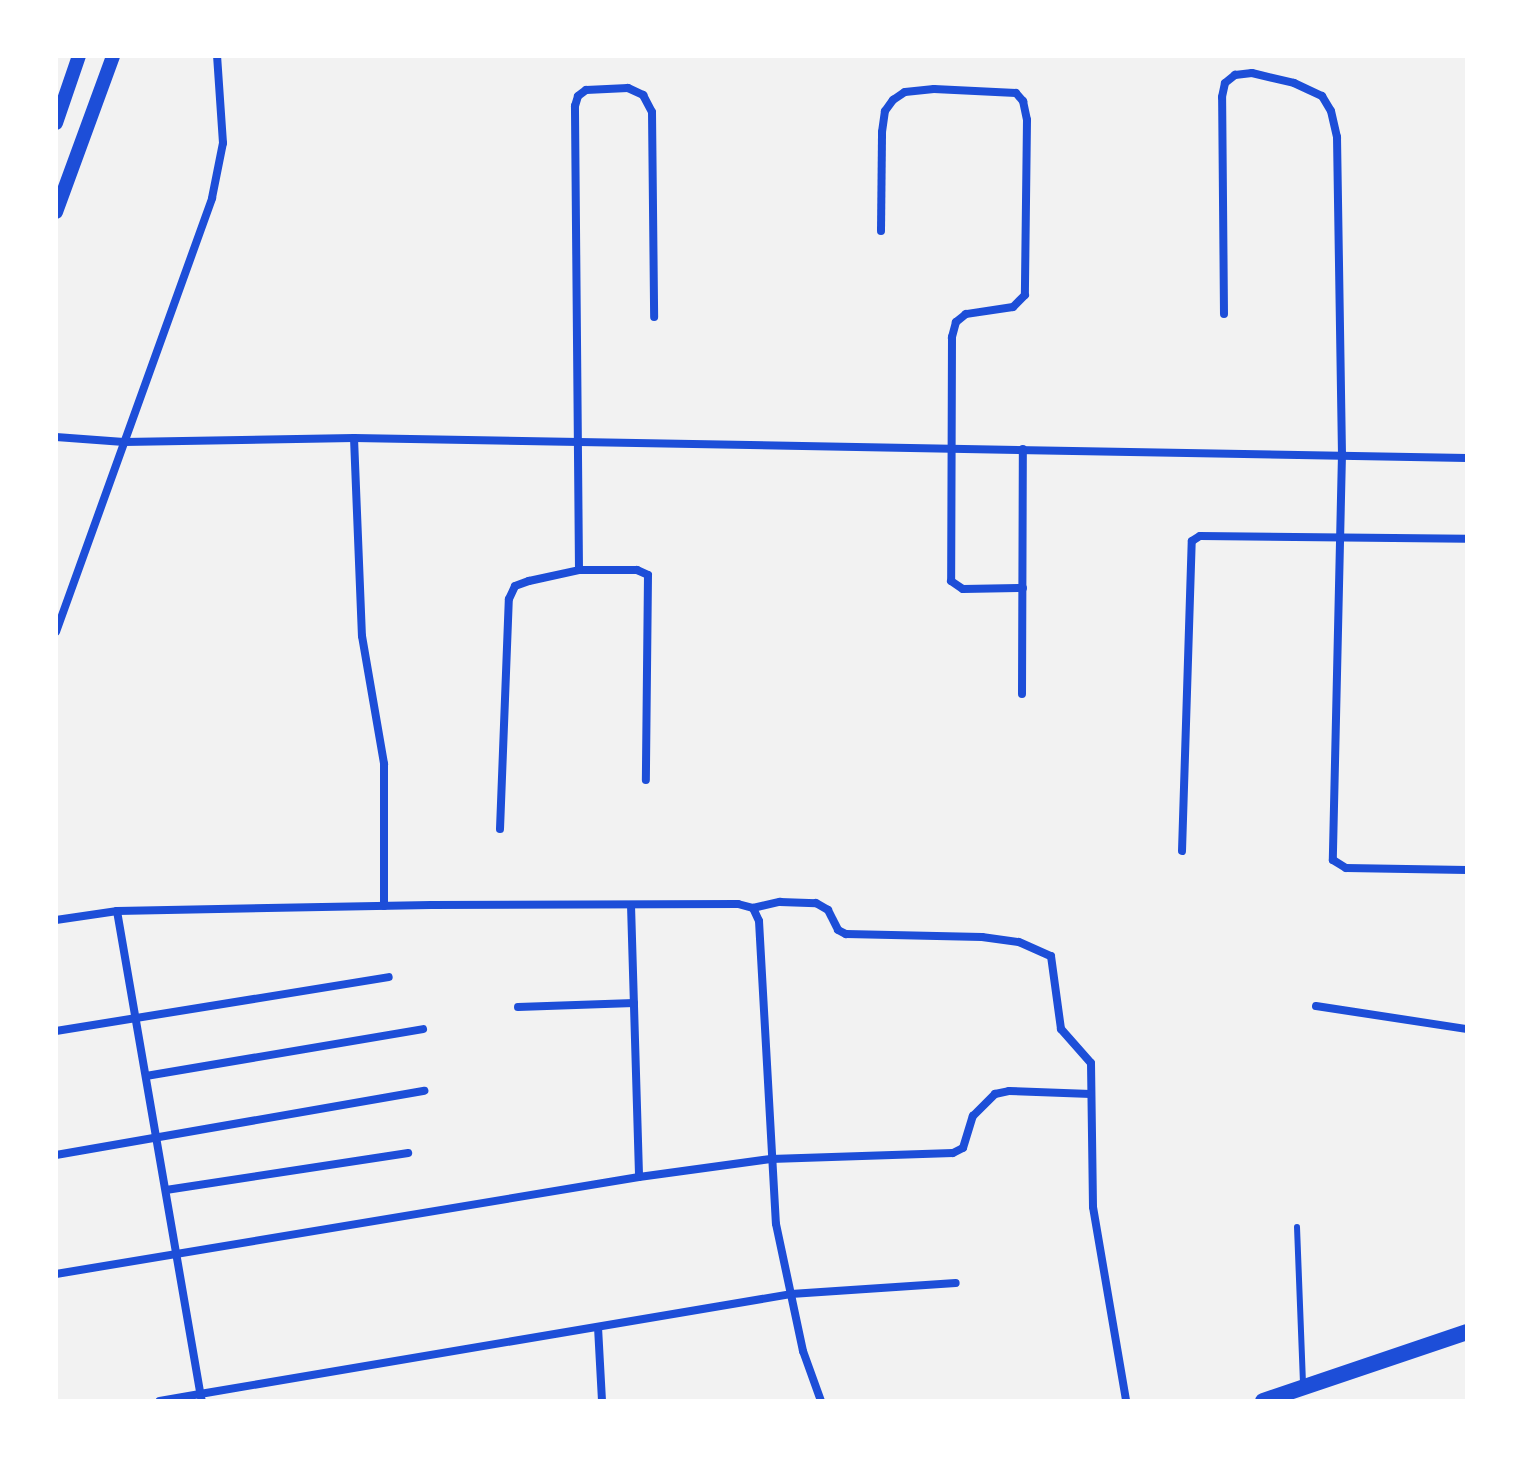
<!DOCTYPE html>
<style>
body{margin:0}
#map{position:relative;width:1523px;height:1457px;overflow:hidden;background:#f2f2f2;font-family:Poppins,sans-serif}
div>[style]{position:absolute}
.service>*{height:6px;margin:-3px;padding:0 3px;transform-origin:3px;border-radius:3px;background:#1d4ed8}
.minor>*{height:8px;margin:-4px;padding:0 4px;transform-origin:4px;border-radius:4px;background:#1d4ed8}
.tertiary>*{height:14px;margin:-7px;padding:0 7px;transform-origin:7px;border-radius:7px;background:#1d4ed8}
.secondary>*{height:16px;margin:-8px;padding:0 8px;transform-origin:8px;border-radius:8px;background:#1d4ed8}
span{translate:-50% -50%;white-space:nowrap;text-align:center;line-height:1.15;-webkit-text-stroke:6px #fff;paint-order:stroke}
.frame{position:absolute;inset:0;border:58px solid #fff;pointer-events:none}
</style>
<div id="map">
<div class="service">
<div style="left:1297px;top:1227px;width:157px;rotate:87.8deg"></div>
</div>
<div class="minor">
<div style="left:881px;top:231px;width:99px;rotate:-89.4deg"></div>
<div style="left:882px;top:132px;width:21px;rotate:-82deg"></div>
<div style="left:885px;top:111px;width:14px;rotate:-54deg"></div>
<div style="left:893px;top:100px;width:14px;rotate:-34deg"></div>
<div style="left:905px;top:92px;width:29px;rotate:-6deg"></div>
<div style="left:934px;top:89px;width:82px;rotate:2.8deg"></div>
<div style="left:1016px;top:93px;width:11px;rotate:49deg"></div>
<div style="left:1023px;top:101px;width:19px;rotate:78deg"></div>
<div style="left:1027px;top:120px;width:175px;rotate:90.7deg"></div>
<div style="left:1025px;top:295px;width:17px;rotate:135deg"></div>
<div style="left:1013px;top:307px;width:48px;rotate:171.5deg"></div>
<div style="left:966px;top:314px;width:13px;rotate:141deg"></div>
<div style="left:956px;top:322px;width:16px;rotate:105deg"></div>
<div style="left:952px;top:337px;width:244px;rotate:90.2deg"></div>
<div style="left:951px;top:581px;width:14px;rotate:34deg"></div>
<div style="left:963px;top:589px;width:60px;rotate:-1deg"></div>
<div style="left:1224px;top:314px;width:217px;rotate:-90.5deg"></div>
<div style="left:1222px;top:97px;width:14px;rotate:-78deg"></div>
<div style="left:1225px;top:83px;width:13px;rotate:-39deg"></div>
<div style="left:1235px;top:75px;width:17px;rotate:-7deg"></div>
<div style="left:1252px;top:73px;width:43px;rotate:13.4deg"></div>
<div style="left:1294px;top:83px;width:31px;rotate:25deg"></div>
<div style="left:1322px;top:96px;width:17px;rotate:59deg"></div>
<div style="left:1331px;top:111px;width:27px;rotate:77deg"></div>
<div style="left:1337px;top:137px;width:317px;rotate:89.1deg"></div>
<div style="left:1342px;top:454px;width:406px;rotate:91.3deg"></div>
<div style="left:1333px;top:860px;width:15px;rotate:32deg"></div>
<div style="left:1346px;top:868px;width:121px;rotate:0.9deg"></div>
<div style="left:56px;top:437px;width:68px;rotate:4.2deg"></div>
<div style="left:124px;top:442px;width:230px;rotate:-1deg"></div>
<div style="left:354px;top:438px;width:1113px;rotate:1.03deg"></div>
<div style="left:354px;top:438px;width:198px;rotate:87.7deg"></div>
<div style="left:362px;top:636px;width:130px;rotate:80.2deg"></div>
<div style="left:384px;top:764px;width:142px;rotate:90deg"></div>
<div style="left:579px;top:570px;width:58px"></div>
<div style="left:637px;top:570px;width:12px;rotate:24deg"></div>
<div style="left:648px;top:575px;width:205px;rotate:90.6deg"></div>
<div style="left:56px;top:632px;width:461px;rotate:-70.2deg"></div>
<div style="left:212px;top:198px;width:56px;rotate:-78.7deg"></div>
<div style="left:223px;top:143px;width:87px;rotate:-93.9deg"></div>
<div style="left:1022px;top:694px;width:245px;rotate:-89.8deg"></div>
<div style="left:500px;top:829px;width:230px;rotate:-87.8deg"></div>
<div style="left:509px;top:599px;width:14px;rotate:-65deg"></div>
<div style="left:515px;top:586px;width:15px;rotate:-20deg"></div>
<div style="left:529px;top:581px;width:51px;rotate:-12.4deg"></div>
<div style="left:579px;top:570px;width:464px;rotate:-90.5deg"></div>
<div style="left:575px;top:106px;width:10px;rotate:-73deg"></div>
<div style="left:578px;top:96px;width:10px;rotate:-37deg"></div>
<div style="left:586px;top:90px;width:42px;rotate:-2.7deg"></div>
<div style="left:628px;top:88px;width:17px;rotate:25deg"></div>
<div style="left:643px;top:95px;width:19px;rotate:62deg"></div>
<div style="left:652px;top:112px;width:205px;rotate:89.4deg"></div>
<div style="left:1182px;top:851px;width:310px;rotate:-88.2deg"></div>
<div style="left:1192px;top:541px;width:9px;rotate:-32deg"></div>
<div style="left:1200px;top:536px;width:267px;rotate:0.6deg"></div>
<div style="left:631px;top:905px;width:272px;rotate:88.3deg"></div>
<div style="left:753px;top:908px;width:28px;rotate:-13deg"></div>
<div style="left:780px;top:902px;width:36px;rotate:2deg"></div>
<div style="left:816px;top:903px;width:14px;rotate:30deg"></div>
<div style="left:828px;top:910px;width:22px;rotate:63deg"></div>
<div style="left:838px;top:930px;width:9px;rotate:27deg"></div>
<div style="left:846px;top:934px;width:136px;rotate:1.3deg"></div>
<div style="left:982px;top:937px;width:37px;rotate:8deg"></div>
<div style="left:1019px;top:942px;width:35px;rotate:24deg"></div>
<div style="left:1051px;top:956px;width:74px;rotate:82.2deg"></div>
<div style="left:1061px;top:1029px;width:45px;rotate:48.6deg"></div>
<div style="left:1091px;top:1063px;width:144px;rotate:89.2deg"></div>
<div style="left:1093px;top:1207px;width:197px;rotate:80.3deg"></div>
<div style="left:117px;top:911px;width:490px;rotate:80.2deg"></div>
<div style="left:200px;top:1394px;width:41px;rotate:170.1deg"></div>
<div style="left:56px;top:920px;width:62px;rotate:-8.4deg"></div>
<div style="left:117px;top:911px;width:314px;rotate:-1.1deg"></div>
<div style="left:431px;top:905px;width:307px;rotate:-0.2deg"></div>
<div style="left:738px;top:904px;width:16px;rotate:15deg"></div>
<div style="left:753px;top:908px;width:14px;rotate:65deg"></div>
<div style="left:759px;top:921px;width:303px;rotate:86.8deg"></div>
<div style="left:776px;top:1224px;width:130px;rotate:78deg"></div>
<div style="left:803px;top:1351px;width:53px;rotate:70.2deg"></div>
<div style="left:1316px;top:1006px;width:153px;rotate:8.7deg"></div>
<div style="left:518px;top:1007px;width:116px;rotate:-2deg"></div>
<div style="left:56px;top:1031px;width:337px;rotate:-9.2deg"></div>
<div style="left:146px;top:1076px;width:281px;rotate:-9.6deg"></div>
<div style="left:56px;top:1155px;width:374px;rotate:-9.9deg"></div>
<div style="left:166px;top:1190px;width:245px;rotate:-8.7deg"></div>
<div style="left:56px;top:1274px;width:591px;rotate:-9.45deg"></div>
<div style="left:639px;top:1177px;width:133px;rotate:-7.8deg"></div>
<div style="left:771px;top:1159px;width:182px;rotate:-1.9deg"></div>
<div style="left:953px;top:1153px;width:11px;rotate:-27deg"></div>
<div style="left:963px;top:1148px;width:34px;rotate:-73deg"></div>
<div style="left:973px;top:1116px;width:31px;rotate:-45deg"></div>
<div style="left:995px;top:1094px;width:14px;rotate:-12deg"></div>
<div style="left:1009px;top:1091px;width:82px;rotate:2.1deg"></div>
<div style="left:598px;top:1327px;width:74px;rotate:86.9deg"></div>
<div style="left:202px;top:1401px;width:7px;rotate:-106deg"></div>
<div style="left:200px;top:1394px;width:599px;rotate:-9.6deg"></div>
<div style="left:791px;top:1294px;width:165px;rotate:-3.8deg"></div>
</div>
<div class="tertiary">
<div style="left:56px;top:123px;width:71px;rotate:-71.1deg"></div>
<div style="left:56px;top:212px;width:166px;rotate:-69.9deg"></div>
</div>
<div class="secondary">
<div style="left:1263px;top:1401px;width:215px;rotate:-18.7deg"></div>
</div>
<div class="frame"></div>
</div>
